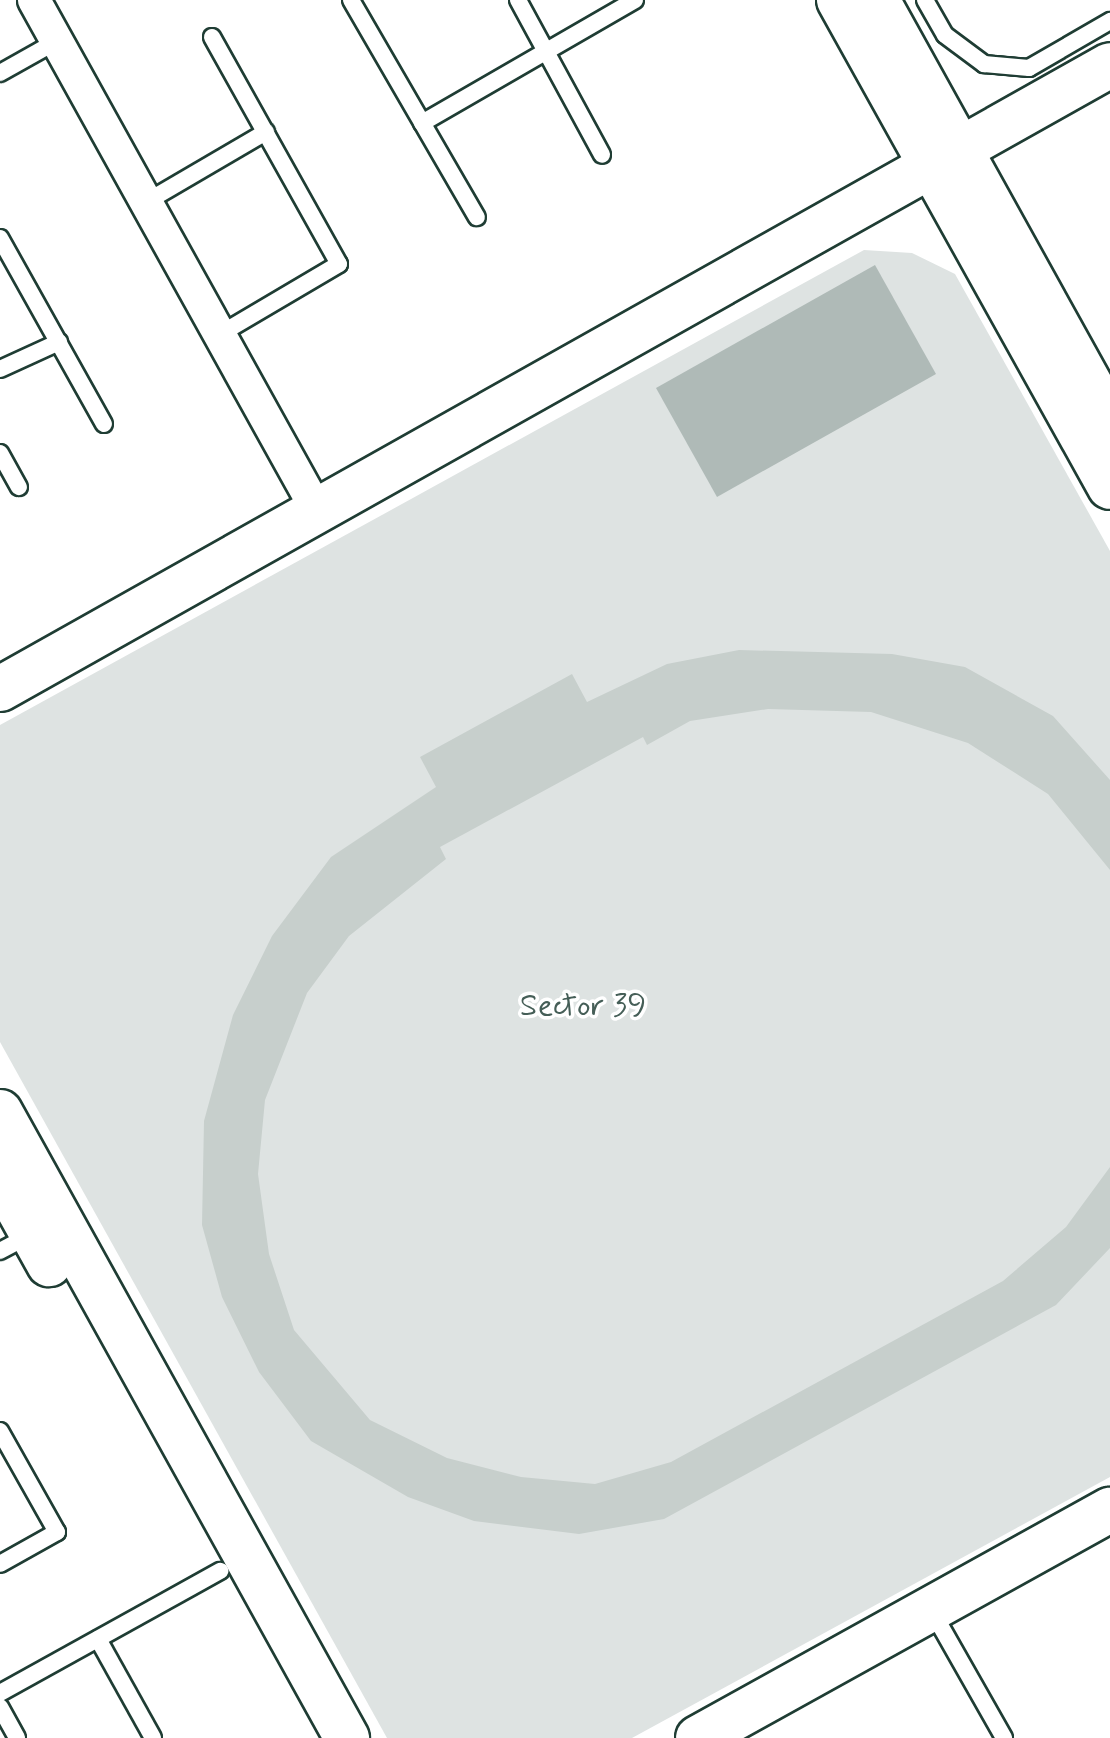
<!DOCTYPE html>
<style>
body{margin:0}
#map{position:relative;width:1110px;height:1738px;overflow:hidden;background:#fff;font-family:Mynerve,sans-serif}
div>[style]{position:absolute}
.green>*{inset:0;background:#dee3e2}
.water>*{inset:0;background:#afbab7}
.building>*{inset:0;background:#c7cfcc}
.roads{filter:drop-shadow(2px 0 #1f3d34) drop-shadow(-2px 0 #1f3d34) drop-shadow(0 2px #1f3d34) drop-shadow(0 -2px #1f3d34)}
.lane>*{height:16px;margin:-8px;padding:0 8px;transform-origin:8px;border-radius:8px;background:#fff}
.street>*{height:32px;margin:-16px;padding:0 16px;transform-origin:16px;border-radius:16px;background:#fff}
.secondary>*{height:44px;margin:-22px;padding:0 22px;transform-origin:22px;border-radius:22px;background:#fff}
span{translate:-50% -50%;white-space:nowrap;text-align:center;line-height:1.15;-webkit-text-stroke:7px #fff;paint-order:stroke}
.park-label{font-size:32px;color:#455e57}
</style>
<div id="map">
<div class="green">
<div style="clip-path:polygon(864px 250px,912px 253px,955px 274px,1110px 551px,1110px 1477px,632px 1738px,387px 1738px,0 1042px,0 725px)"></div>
</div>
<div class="water">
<div style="clip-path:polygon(875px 265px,936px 374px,717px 497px,656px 388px)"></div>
</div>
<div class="building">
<div style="clip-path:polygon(739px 650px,892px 654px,965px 667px,1053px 716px,1110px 780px,1110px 870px,1048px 794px,968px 743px,871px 712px,768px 709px,690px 721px,647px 745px,643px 737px,440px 847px,446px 859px,349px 936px,307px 993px,265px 1100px,258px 1174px,269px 1254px,294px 1330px,370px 1420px,447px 1458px,521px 1477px,595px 1484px,671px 1462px,1003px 1281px,1066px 1227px,1110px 1167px,1110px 1248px,1056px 1305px,664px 1519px,579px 1534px,474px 1521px,408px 1497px,311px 1441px,259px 1372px,222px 1297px,202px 1225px,204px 1121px,233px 1015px,272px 936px,331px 857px,436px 787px,420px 757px,572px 674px,587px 702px,667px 664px)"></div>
</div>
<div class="roads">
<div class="lane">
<div style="left:351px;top:0;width:251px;rotate:59.9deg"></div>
<div style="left:518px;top:0;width:176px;rotate:61.5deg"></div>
<div style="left:925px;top:0;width:40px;rotate:60.3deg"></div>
<div style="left:945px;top:35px;width:49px;rotate:36.6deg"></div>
<div style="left:984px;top:64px;width:45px;rotate:5.1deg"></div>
<div style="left:1029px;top:68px;width:94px;rotate:-30.1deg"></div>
<div style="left:212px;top:37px;width:260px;rotate:60.8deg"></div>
<div style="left:339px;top:264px;width:138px;rotate:149.5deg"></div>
<div style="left:0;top:73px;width:65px;rotate:-29.3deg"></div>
<div style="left:422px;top:123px;width:246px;rotate:-30deg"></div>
<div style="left:146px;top:202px;width:139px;rotate:-30.3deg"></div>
<div style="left:0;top:238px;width:213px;rotate:60.8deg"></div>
<div style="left:0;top:369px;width:65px;rotate:-24.6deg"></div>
<div style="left:0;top:453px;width:39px;rotate:61deg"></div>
<div style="left:0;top:1251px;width:34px;rotate:-28deg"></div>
<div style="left:0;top:1431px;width:116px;rotate:60.6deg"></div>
<div style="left:57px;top:1532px;width:65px;rotate:150.7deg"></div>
<div style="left:932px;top:1611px;width:146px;rotate:60.4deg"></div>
<div style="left:98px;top:1639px;width:113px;rotate:60.9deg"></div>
<div style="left:0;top:1693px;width:252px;rotate:-29deg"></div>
<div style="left:0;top:1707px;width:35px;rotate:61deg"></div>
</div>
<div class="street">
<div style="left:34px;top:0;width:585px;rotate:60.98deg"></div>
</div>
<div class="secondary">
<div style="left:839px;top:0;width:557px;rotate:60.91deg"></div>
<div style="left:877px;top:0;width:481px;rotate:61deg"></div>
<div style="left:0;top:689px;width:1273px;rotate:-29.34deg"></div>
<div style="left:0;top:1112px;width:716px;rotate:61deg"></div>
<div style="left:0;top:1176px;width:101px;rotate:60.9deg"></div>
<div style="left:698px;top:1738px;width:471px;rotate:-29deg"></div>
</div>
</div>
<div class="park-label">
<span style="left:583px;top:1006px">Sector 39</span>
</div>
</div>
